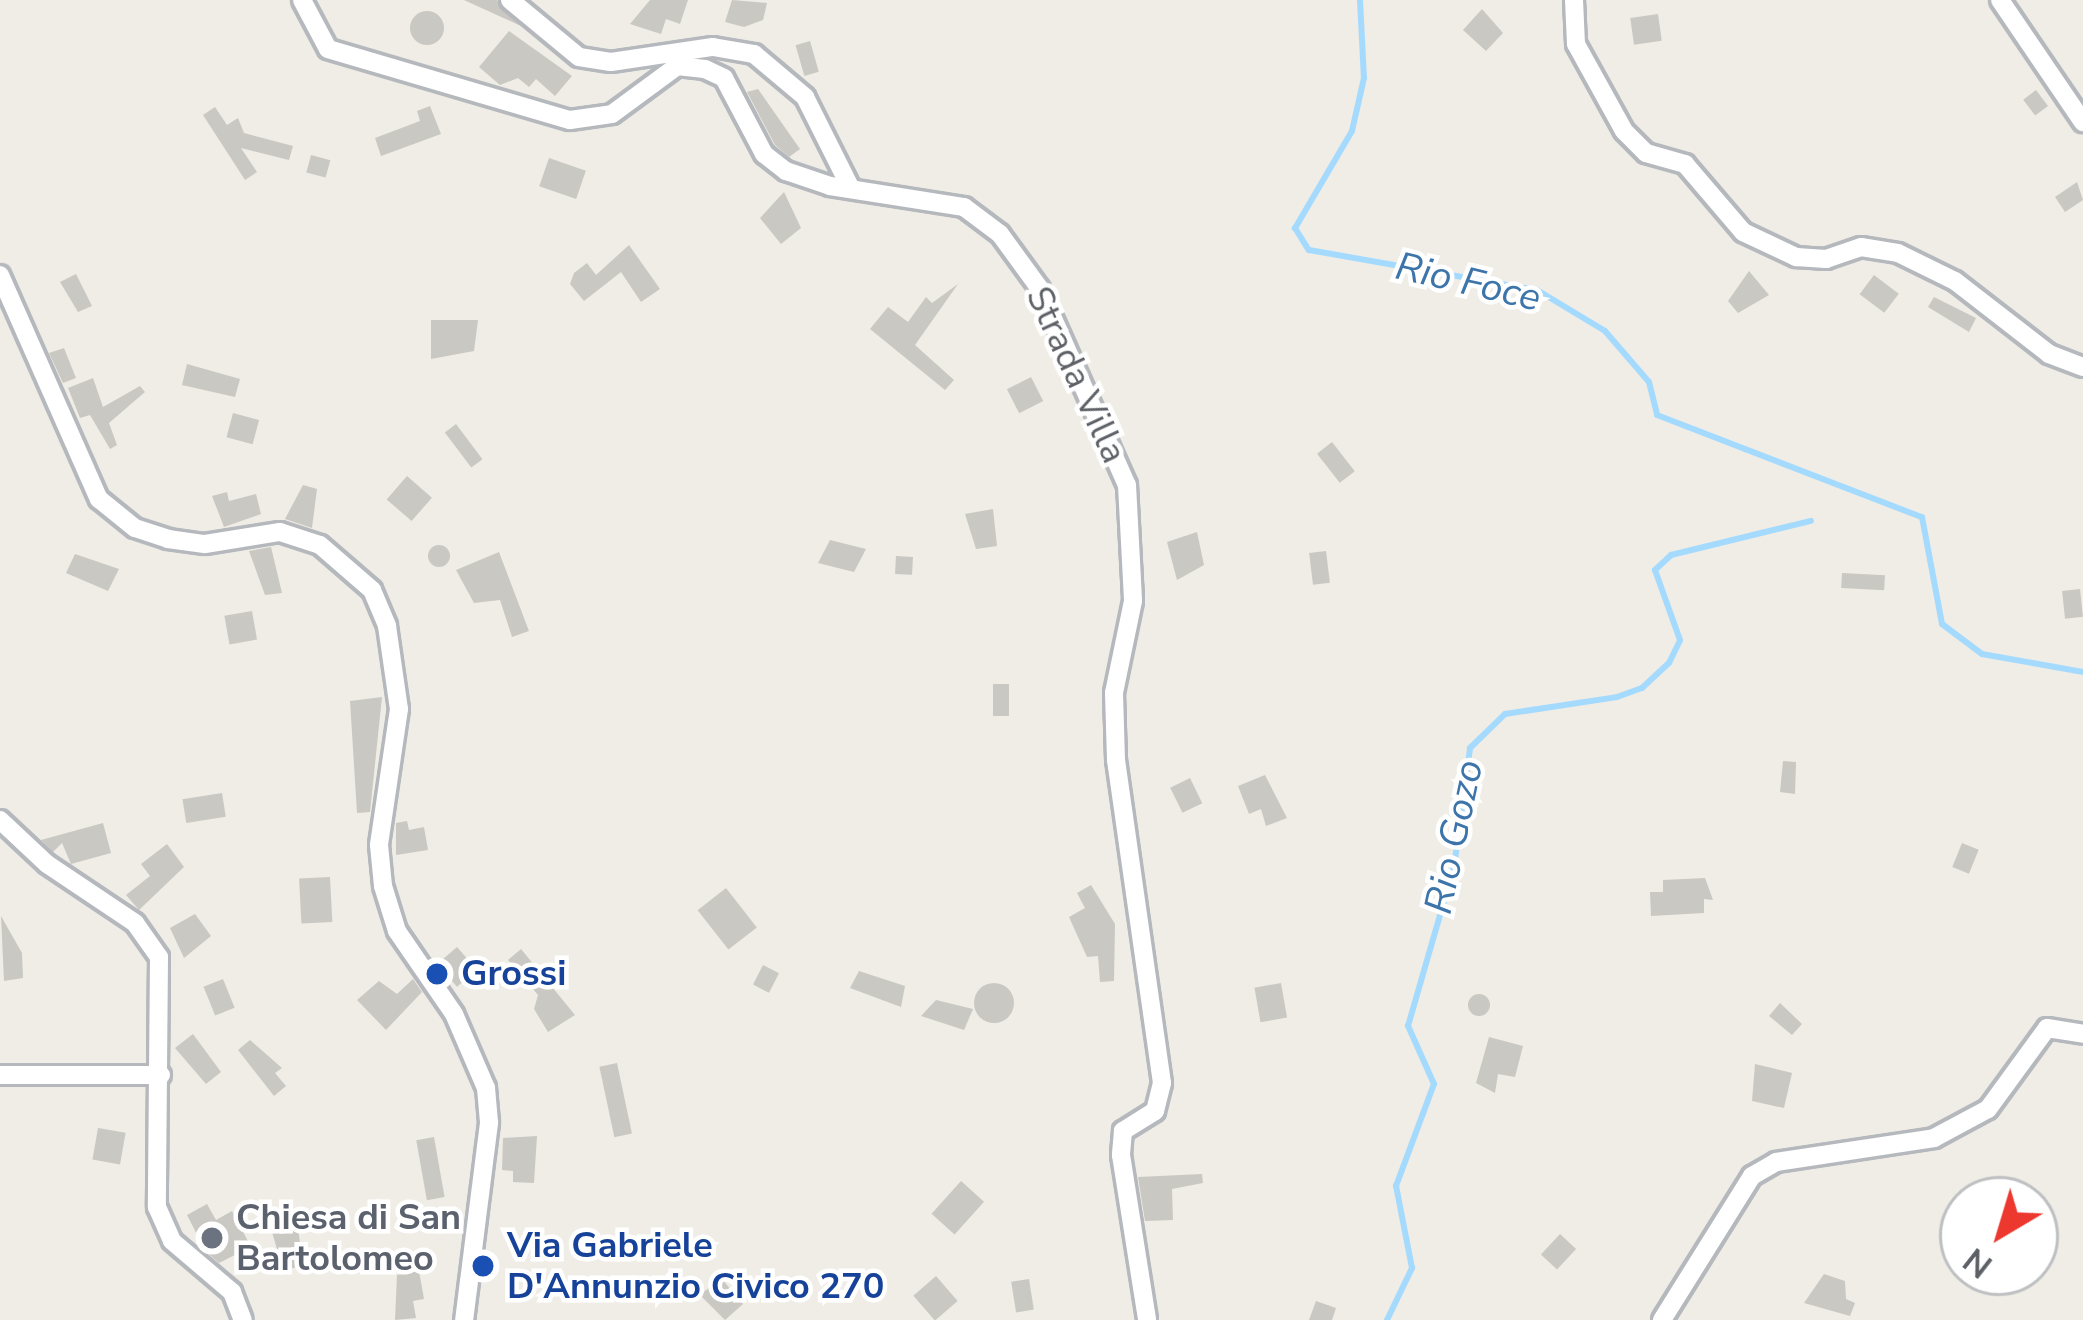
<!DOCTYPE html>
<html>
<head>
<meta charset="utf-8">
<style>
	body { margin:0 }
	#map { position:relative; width:2083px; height:1320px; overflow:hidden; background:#efede5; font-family:"Nunito Sans",sans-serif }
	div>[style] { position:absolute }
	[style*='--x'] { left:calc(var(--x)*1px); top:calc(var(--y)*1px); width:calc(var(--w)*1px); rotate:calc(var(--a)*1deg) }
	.stream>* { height:6px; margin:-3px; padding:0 3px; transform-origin:3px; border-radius:3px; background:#a5daff }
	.building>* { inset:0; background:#cac8c2; transform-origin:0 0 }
	.round { border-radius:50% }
	.roads { filter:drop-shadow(3px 0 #b5b8bc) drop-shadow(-3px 0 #b5b8bc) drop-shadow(0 3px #b5b8bc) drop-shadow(0 -3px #b5b8bc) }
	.street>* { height:18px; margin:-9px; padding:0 9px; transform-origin:9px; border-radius:9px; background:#fff }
	.dots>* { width:33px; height:33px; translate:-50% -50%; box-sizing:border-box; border:6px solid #fff; border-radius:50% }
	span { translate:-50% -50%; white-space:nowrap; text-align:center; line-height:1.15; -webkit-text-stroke:9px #fff; paint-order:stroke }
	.street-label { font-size:36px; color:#5d6166 }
	.transit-label { font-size:36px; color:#164399; font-weight:700 }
	.left { translate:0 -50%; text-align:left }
	.worship-label { font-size:36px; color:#5b616d; font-weight:700 }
	.water-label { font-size:39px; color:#3d75ab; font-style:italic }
	.north { position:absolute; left:1939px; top:1176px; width:120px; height:120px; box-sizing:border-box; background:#fff; border:3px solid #bec0c2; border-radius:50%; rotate:218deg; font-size:33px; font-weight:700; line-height:48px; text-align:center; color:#5d6166 }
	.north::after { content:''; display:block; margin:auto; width:42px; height:54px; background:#ec382e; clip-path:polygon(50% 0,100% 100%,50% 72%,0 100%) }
</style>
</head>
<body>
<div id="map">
	<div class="stream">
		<div style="--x:1360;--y:0;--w:78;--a:87.1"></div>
		<div style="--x:1364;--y:78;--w:54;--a:102.8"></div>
		<div style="--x:1352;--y:131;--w:113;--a:120.4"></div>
		<div style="--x:1295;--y:228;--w:26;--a:58"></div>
		<div style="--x:1309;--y:250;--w:231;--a:10"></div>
		<div style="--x:1537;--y:290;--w:79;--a:31.1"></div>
		<div style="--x:1605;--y:331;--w:67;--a:49.2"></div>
		<div style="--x:1649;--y:382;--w:34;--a:76"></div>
		<div style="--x:1657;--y:415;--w:284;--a:21.1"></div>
		<div style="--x:1922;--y:517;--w:109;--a:79.4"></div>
		<div style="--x:1942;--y:624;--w:50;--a:36.9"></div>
		<div style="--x:1982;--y:654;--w:103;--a:10.1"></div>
		<div style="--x:1387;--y:1320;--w:58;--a:-64.3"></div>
		<div style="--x:1412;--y:1268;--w:84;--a:-101"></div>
		<div style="--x:1396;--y:1186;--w:109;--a:-69.6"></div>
		<div style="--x:1434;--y:1084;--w:64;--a:-114.1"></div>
		<div style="--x:1408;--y:1026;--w:166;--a:-73.9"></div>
		<div style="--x:1454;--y:867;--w:120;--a:-82.3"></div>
		<div style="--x:1470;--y:748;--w:49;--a:-44.2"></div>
		<div style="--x:1505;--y:714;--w:113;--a:-8.6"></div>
		<div style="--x:1617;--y:697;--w:27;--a:-20"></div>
		<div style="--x:1642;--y:688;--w:37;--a:-43"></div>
		<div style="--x:1669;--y:663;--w:25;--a:-64"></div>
		<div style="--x:1680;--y:640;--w:74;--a:-109.7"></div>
		<div style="--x:1655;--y:570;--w:22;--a:-43"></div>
		<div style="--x:1671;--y:555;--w:144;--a:-13.7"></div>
	</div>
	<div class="building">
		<div style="clip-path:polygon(464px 0,497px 0,521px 26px)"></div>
		<div style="clip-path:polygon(650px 0,688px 0,680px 24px,666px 19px,661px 34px,630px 24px)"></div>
		<div style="clip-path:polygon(732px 0,767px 3px,763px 20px,744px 27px,725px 22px)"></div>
		<div style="clip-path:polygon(1482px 9px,1503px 33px,1486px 51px,1463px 30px)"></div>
		<div class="round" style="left:410px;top:11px;width:34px;height:34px"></div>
		<div style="left:1658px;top:14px;width:27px;height:28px;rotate:82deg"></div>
		<div style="clip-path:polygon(509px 31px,572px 76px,555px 96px,536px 79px,529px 87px,518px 78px,500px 85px,479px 67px)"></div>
		<div style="left:810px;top:41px;width:32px;height:15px;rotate:74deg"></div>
		<div style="clip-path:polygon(758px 89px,800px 149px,789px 157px,775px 145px,747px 92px)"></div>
		<div style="left:2036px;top:90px;width:20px;height:16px;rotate:53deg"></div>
		<div style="clip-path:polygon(430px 106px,441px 134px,381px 156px,375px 138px,420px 121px,417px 111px)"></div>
		<div style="clip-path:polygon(215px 107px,227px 125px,238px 118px,244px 133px,293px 146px,289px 160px,241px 148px,257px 172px,245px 180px,203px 115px)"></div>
		<div style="left:311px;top:155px;width:20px;height:18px;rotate:15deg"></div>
		<div style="left:549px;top:158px;width:39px;height:30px;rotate:19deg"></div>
		<div style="clip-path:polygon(2077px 182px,2083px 200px,2065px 212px,2055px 197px)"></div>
		<div style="clip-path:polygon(784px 192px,801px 228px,781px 244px,760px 218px)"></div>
		<div style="clip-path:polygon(629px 245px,660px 289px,641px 302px,621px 272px,584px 301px,570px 284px,574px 273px,587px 263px,596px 275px)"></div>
		<div style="clip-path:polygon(1749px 271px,1769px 295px,1738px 313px,1728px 301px)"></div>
		<div style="clip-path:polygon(76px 274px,92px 306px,78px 312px,60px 282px)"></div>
		<div style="left:1874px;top:275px;width:31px;height:24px;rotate:37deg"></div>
		<div style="clip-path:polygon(958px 284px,915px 345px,954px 380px,945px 390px,870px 329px,888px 307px,908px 322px,926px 297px,932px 303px)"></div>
		<div style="clip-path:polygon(1934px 297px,1976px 318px,1969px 332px,1928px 307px)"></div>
		<div style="clip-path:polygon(431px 320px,478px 320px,474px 351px,431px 359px)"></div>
		<div style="clip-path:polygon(64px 348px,76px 378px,63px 383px,49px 353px)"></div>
		<div style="clip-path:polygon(187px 364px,240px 379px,235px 397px,182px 385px)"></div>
		<div style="left:1031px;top:377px;width:27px;height:27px;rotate:63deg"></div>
		<div style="clip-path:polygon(93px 378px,103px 407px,140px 386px,145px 392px,109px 423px,117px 445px,110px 449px,90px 415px,80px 418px,68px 388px)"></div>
		<div style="left:233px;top:413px;width:27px;height:25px;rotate:15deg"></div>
		<div style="left:456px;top:424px;width:44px;height:14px;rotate:53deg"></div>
		<div style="left:1332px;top:442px;width:37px;height:19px;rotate:52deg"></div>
		<div style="left:407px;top:476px;width:33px;height:31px;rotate:41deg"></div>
		<div style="clip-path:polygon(303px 485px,317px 489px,312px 528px,285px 519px)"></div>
		<div style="clip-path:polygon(227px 492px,229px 501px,256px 494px,261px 514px,224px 527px,212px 496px)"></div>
		<div style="clip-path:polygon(993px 509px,997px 546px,976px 549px,965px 514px)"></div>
		<div style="clip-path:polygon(1197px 532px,1204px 565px,1177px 580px,1167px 542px)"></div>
		<div style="clip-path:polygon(830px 540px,866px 549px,854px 572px,818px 563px)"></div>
		<div class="round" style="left:428px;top:545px;width:22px;height:22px"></div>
		<div style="clip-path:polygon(271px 547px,282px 593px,265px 595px,249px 551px)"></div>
		<div style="left:1326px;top:551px;width:32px;height:17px;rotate:83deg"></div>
		<div style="clip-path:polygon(499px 552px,529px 631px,512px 637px,500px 600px,474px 603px,456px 570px)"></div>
		<div style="clip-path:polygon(75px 554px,119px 569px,108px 591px,66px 573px)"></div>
		<div style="left:896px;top:556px;width:17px;height:18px;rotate:3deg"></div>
		<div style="left:1842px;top:573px;width:43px;height:15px;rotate:3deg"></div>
		<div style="left:2080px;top:589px;width:28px;height:18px;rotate:84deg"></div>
		<div style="left:252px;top:611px;width:29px;height:28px;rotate:80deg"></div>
		<div style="left:1009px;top:684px;width:32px;height:16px;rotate:90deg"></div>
		<div style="clip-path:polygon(382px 697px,370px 812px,357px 813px,350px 701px)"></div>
		<div style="clip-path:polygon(1783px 761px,1796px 762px,1795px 794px,1780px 792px)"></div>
		<div style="clip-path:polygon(1265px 775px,1287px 818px,1266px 826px,1261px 809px,1249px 814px,1238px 786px)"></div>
		<div style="left:1190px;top:778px;width:28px;height:22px;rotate:64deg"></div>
		<div style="left:222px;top:793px;width:24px;height:40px;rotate:81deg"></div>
		<div style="clip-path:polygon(407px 821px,409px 830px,424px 827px,428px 850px,396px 855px,396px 823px)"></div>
		<div style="clip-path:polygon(103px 823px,111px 853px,71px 864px,62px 843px,53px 852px,41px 840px)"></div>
		<div style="left:1962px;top:843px;width:18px;height:26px;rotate:22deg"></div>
		<div style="clip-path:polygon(167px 844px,184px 867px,139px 910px,126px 895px,150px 876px,141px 864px)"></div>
		<div style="left:330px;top:877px;width:45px;height:31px;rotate:87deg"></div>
		<div style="clip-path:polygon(1705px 878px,1713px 900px,1704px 899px,1704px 913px,1651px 916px,1650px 892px,1663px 892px,1663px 880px)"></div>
		<div style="clip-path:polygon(1091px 885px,1115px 924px,1114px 981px,1100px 982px,1098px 956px,1087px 957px,1069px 917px,1085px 908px,1077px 893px)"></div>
		<div style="left:726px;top:888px;width:50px;height:36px;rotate:52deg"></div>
		<div style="clip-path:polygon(195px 914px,211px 936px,184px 958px,170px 928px)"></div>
		<div style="clip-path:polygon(1px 916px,22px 953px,23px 978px,4px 981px)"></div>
		<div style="left:457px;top:947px;width:30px;height:26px;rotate:49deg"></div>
		<div style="clip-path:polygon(521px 949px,575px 1015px,548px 1032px,534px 1009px,538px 995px,508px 960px)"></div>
		<div style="left:763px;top:965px;width:18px;height:22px;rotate:27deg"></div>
		<div style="clip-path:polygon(859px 971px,905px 986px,901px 1007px,850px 988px)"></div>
		<div style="left:223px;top:979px;width:31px;height:21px;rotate:68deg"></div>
		<div style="clip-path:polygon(413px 979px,422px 992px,386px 1030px,357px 1000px,379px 981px,397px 994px)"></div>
		<div style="left:1281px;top:983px;width:35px;height:27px;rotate:80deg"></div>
		<div class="round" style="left:974px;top:983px;width:40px;height:40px"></div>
		<div class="round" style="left:1468px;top:994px;width:22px;height:22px"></div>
		<div style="clip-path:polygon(936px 1000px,973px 1009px,964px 1030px,921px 1016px)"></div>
		<div style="clip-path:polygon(1780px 1003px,1802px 1024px,1792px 1035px,1769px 1016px)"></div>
		<div style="clip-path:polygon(193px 1034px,221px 1072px,206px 1084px,175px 1048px)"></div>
		<div style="clip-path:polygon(1489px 1037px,1523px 1046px,1515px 1077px,1498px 1074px,1495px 1093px,1476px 1083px)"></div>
		<div style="clip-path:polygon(250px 1040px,282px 1068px,275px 1073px,286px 1086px,274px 1096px,238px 1050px)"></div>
		<div style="left:617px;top:1063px;width:72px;height:18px;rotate:78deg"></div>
		<div style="clip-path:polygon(1755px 1064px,1792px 1073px,1784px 1108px,1752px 1101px)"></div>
		<div style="left:98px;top:1128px;width:28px;height:32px;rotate:10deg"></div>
		<div style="clip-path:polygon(537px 1136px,534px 1183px,513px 1182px,513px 1171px,502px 1170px,503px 1138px)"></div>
		<div style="left:434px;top:1137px;width:61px;height:18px;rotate:80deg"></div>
		<div style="clip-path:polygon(1202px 1174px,1203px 1183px,1172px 1189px,1173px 1220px,1145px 1221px,1138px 1177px)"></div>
		<div style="left:961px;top:1181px;width:31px;height:44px;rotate:42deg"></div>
		<div style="clip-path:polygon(207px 1204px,216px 1220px,232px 1211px,251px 1247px,219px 1263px,206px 1252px,187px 1215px)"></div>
		<div style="clip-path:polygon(297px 1220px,303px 1266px,283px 1270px,270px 1225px)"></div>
		<div style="left:1560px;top:1234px;width:22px;height:28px;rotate:43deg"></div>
		<div style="clip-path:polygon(419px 1271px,424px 1299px,413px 1301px,416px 1318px,395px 1320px,397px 1275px)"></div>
		<div style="clip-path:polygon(1824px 1274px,1845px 1281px,1846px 1299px,1855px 1303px,1850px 1316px,1804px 1303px)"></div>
		<div style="left:936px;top:1276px;width:33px;height:30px;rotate:49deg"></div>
		<div style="clip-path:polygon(721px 1278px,743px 1304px,725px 1320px,700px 1295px)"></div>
		<div style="left:1029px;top:1279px;width:31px;height:18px;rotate:81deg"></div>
		<div style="clip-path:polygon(1316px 1301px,1336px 1308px,1332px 1320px,1309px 1320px)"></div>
	</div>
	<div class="roads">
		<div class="street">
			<div style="--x:302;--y:0;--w:55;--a:62"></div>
			<div style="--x:328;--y:49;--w:252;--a:16.4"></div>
			<div style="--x:570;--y:120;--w:42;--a:-8.1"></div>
			<div style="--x:612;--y:114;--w:81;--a:-36.4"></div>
			<div style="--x:677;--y:66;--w:28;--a:6"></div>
			<div style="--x:705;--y:69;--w:21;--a:25"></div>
			<div style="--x:724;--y:78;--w:86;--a:62.2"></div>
			<div style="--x:764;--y:154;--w:28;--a:38"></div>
			<div style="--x:786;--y:171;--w:46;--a:18.8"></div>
			<div style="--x:830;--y:186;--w:136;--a:8.9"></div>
			<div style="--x:964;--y:207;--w:45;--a:36.9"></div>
			<div style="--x:1000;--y:234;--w:68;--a:54"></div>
			<div style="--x:1040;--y:289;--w:214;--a:66.1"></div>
			<div style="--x:1127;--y:485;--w:116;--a:87"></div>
			<div style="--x:1133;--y:601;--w:94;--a:101.7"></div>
			<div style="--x:1114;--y:693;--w:67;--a:88.3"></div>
			<div style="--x:1116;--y:760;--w:326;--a:81.9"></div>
			<div style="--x:1162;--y:1083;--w:29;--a:104"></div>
			<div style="--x:1155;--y:1111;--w:38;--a:148"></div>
			<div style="--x:1123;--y:1131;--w:24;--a:95"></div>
			<div style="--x:1121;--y:1155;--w:167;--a:81"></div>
			<div style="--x:510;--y:0;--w:89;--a:39.6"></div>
			<div style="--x:579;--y:57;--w:32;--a:9"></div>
			<div style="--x:611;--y:62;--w:103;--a:-8.4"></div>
			<div style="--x:713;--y:47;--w:42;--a:9.7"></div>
			<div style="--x:754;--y:54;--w:67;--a:40.1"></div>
			<div style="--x:805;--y:97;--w:101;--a:63.4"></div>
			<div style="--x:1574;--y:0;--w:44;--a:87.4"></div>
			<div style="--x:1576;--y:44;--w:99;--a:61.1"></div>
			<div style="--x:1624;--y:131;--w:31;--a:45"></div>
			<div style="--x:1646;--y:153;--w:41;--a:15.8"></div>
			<div style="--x:1685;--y:164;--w:89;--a:49.5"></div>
			<div style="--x:1743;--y:232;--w:59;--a:25.3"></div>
			<div style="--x:1796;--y:257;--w:30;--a:4"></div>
			<div style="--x:1826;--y:259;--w:37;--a:-19"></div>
			<div style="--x:1861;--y:247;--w:37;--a:9"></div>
			<div style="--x:1898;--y:253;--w:64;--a:26.2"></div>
			<div style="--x:1955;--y:281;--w:119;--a:37.8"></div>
			<div style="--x:2049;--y:354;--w:36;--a:21"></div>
			<div style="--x:2000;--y:0;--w:148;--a:55.8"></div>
			<div style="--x:0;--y:275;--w:245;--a:66.2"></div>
			<div style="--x:99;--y:499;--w:46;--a:38.9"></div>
			<div style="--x:135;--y:528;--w:35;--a:18"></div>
			<div style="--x:168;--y:539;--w:37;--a:8"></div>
			<div style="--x:205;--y:544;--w:76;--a:-9.1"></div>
			<div style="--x:280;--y:532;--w:42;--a:18"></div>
			<div style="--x:320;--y:545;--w:69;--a:40.9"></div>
			<div style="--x:372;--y:590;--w:39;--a:67"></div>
			<div style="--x:387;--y:626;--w:84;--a:81.8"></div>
			<div style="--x:399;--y:709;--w:137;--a:98.4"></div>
			<div style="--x:379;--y:845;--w:41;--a:84.4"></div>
			<div style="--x:383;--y:886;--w:47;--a:72.7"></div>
			<div style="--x:397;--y:931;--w:101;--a:55.5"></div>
			<div style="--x:454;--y:1014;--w:81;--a:66.6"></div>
			<div style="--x:486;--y:1088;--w:35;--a:85"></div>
			<div style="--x:489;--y:1123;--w:199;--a:97.2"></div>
			<div style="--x:0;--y:820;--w:64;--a:43.1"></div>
			<div style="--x:47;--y:864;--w:106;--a:33.8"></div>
			<div style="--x:135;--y:923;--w:42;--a:54.8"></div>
			<div style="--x:159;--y:957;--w:250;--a:90.5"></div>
			<div style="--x:157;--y:1207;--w:37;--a:66"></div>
			<div style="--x:172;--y:1241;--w:79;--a:40.4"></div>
			<div style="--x:232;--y:1292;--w:30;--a:69"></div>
			<div style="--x:0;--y:1075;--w:161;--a:0"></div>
			<div style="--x:1662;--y:1320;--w:170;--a:-58"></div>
			<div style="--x:1752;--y:1176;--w:28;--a:-30"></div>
			<div style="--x:1776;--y:1162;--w:160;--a:-8.6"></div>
			<div style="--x:1934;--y:1138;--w:61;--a:-28.2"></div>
			<div style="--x:1988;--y:1109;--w:100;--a:-53.9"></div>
			<div style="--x:2047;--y:1028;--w:36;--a:9"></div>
		</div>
	</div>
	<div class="dots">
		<div style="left:437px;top:974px;background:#1a4fb4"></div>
		<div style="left:212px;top:1238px;background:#6b7280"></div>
		<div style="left:483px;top:1266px;background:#1a4fb4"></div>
	</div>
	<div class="street-label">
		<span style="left:1076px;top:375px;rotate:65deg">Strada Villa</span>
	</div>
	<div class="transit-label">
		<span class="left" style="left:461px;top:974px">Grossi</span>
		<span class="left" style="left:507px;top:1266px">Via Gabriele<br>D'Annunzio Civico 270</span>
	</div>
	<div class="worship-label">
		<span class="left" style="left:236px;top:1238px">Chiesa di San<br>Bartolomeo</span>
	</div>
	<div class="water-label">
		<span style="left:1468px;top:283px;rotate:13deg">Rio Foce</span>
		<span style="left:1455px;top:837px;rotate:-78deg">Rio Gozo</span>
	</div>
	<div class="north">N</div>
</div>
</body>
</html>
